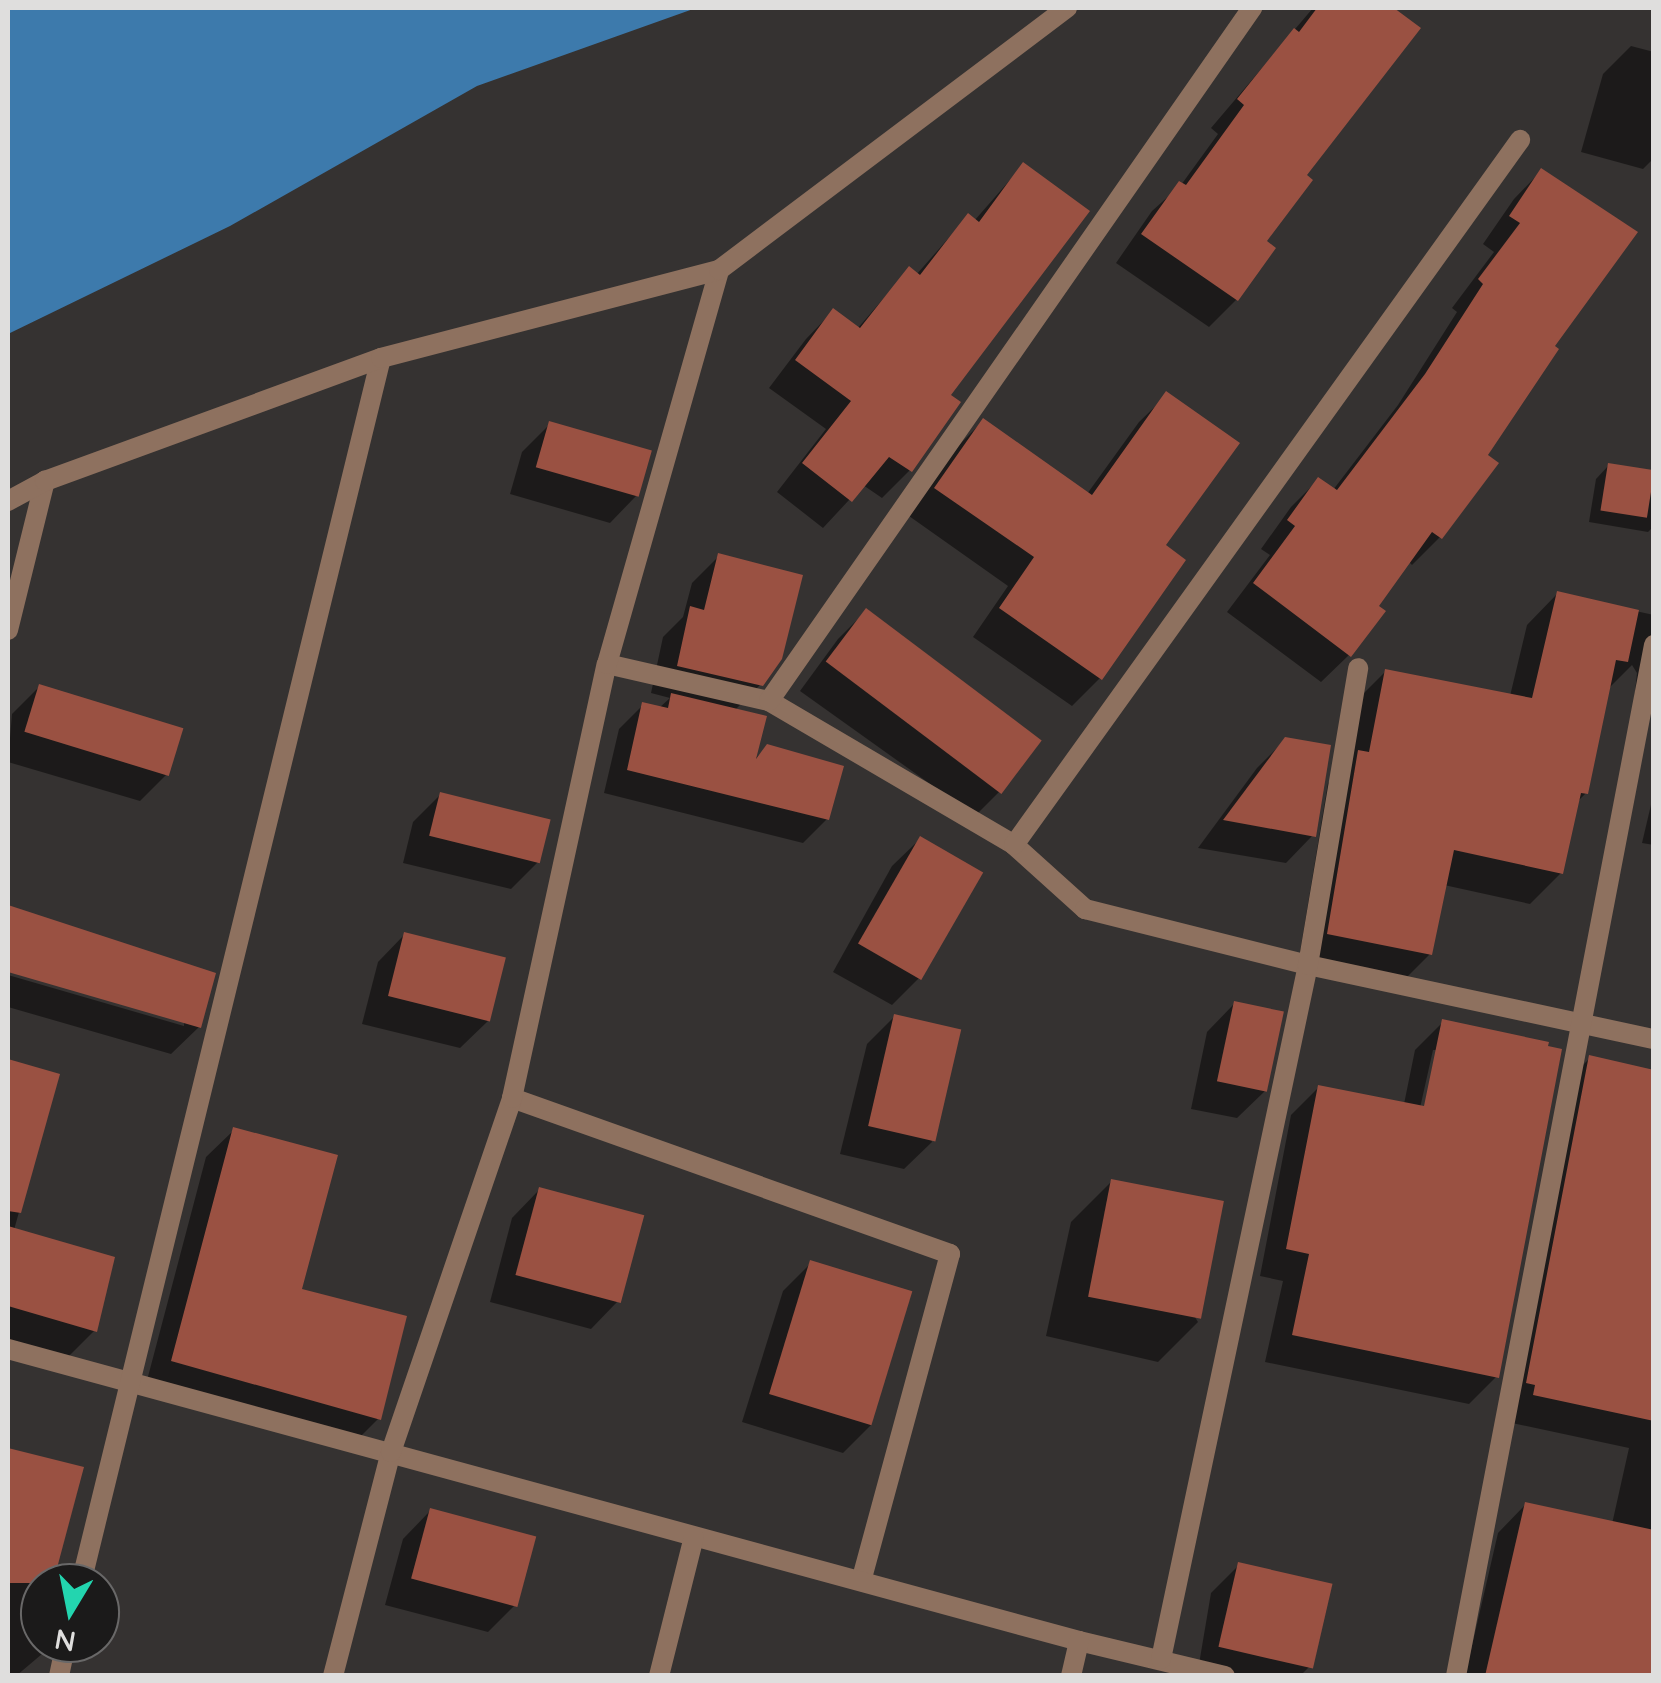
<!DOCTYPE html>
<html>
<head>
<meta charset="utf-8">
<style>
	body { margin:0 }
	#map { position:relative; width:1661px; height:1683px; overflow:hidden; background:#353231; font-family:Quicksand,sans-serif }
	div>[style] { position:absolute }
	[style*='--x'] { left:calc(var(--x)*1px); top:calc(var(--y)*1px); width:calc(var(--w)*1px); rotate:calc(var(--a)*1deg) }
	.water>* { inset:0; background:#3d7aac }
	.shadow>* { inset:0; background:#0007 }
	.building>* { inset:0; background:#9a5142; transform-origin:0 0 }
	.minor>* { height:20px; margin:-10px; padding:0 10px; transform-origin:10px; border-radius:10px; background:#8e715f }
	.tertiary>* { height:20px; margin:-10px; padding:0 10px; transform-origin:10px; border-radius:10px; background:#8e715f }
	span { translate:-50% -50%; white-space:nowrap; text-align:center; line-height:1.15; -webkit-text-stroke:8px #1b1a1a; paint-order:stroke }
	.frame { position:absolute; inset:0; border:10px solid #dfdedd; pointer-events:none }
	.north { position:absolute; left:20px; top:1563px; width:100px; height:100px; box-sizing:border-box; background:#1b1a1a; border:2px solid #696868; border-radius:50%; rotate:190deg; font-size:28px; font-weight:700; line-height:40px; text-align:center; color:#dfdedd }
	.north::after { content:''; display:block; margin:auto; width:35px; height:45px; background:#23d5af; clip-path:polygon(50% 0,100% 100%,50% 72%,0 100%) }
</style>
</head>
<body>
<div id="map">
	<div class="water">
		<div style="clip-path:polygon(8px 8px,696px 8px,477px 86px,230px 226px,8px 334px)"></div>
	</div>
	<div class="shadow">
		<div style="clip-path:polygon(1313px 8px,1390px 8px,1418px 28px,1304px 176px,1263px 242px,1236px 300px,1209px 327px,1116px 263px,1152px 211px,1181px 185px,1218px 134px,1211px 128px)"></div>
		<div style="clip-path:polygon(1631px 46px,1654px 52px,1654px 158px,1643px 169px,1581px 152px,1603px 74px)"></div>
		<div style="clip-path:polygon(1023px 165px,947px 395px,910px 470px,882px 498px,863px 485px,823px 528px,777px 492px,826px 429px,769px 388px,806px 339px,833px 311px,857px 329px,909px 269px,916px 275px,968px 216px,974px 221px)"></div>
		<div style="clip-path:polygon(1541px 171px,1551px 347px,1440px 537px,1412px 565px,1408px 561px,1375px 606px,1349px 655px,1321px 682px,1227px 612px,1270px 555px,1261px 549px,1291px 507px,1318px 480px,1333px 490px,1398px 405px,1457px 312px,1452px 308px,1494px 252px,1483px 244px,1514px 199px)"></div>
		<div style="clip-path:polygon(1167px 395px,1163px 546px,1100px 678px,1072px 706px,973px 637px,1008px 586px,909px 516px,956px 448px,983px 421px,1087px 494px,1139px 422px)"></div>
		<div style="clip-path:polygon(550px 424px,637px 495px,610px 523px,510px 494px,522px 452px)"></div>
		<div style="clip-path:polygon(1609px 465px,1654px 473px,1654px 526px,1648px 532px,1589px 522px,1596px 479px)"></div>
		<div style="clip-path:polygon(719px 556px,761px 684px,735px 710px,752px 762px,767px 747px,827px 819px,803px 843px,604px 793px,619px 729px,643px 705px,659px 708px,670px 698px,651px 693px,663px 637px,683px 617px,692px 583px)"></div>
		<div style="clip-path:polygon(1557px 594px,1654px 615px,1654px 705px,1634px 701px,1637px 673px,1632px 665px,1607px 690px,1586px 793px,1577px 802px,1561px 873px,1530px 904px,1444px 885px,1430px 954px,1399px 985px,1298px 964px,1328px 783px,1342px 769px,1355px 702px,1386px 671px,1510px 696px,1527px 625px)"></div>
		<div style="clip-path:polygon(866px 611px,1002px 789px,975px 816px,800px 691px,838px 639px)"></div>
		<div style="clip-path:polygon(39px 687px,167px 774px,140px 801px,8px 762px,12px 714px)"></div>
		<div style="clip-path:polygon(1286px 739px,1313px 835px,1286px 863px,1198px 848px,1257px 768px)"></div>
		<div style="clip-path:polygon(1654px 792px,1654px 845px,1642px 843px)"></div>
		<div style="clip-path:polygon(441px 794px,538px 862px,511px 889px,403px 863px,413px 822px)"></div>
		<div style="clip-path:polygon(920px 839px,919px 978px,892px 1005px,833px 972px,892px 866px)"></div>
		<div style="clip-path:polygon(8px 908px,213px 974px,199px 1027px,171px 1054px,8px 1007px,8px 975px,184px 1026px,184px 1020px,8px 970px)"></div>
		<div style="clip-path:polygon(405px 934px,488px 1021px,460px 1048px,362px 1024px,378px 962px)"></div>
		<div style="clip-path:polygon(1234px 1004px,1265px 1091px,1237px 1118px,1191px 1109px,1207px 1032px)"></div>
		<div style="clip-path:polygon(894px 1017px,932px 1142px,904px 1169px,840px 1154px,867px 1044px)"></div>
		<div style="clip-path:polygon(evenodd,1443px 1022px,1497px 1376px,1469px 1404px,1265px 1362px,1283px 1281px,1260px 1276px,1291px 1115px,1318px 1088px,1404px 1104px,1415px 1050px,1443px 1022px,1433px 1050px,1438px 1050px,1423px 1118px,1418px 1117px,1433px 1050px)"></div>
		<div style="clip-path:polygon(1590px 1058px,1654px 1072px,1654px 1676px,1465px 1676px,1498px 1533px,1525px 1505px,1612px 1524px,1629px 1448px,1507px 1422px,1562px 1086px)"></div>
		<div style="clip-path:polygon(8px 1062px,57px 1075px,14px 1230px,95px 1330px,54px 1371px,8px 1357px)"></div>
		<div style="clip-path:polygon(234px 1130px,299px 1291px,379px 1418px,351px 1446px,145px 1388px,206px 1157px)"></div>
		<div style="clip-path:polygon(1112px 1181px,1198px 1322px,1158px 1362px,1046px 1336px,1071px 1222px)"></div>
		<div style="clip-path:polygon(539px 1190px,618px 1301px,591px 1329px,490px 1302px,512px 1218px)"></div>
		<div style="clip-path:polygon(811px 1263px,871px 1425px,843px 1453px,742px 1422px,783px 1291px)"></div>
		<div style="clip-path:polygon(8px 1450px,81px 1469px,51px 1583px,40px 1583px,40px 1643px,55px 1643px,16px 1676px,8px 1676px)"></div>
		<div style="clip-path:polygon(430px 1511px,515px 1605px,488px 1632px,385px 1605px,403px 1539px)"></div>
		<div style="clip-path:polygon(1239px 1565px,1312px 1664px,1300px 1676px,1197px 1676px,1211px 1593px)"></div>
	</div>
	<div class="building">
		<div style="clip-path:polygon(1317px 8px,1394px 8px,1421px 28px,1307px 175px,1313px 180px,1267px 241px,1276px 248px,1238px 301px,1141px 234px,1179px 181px,1186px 185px,1244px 105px,1237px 99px,1294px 28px,1299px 32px)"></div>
		<div style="clip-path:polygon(1023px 162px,1090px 211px,951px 395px,961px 402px,912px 472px,889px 457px,852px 502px,802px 463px,851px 401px,795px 360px,833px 308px,860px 328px,909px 266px,920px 275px,968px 213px,979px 222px)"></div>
		<div style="clip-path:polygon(1541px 168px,1638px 232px,1555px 346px,1559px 349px,1488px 455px,1499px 463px,1442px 539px,1432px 532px,1379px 606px,1386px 611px,1351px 657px,1253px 583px,1295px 526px,1287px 520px,1318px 477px,1337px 490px,1425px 374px,1483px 284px,1478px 279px,1520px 223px,1509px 216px)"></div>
		<div style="clip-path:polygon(1166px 391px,1240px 443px,1166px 545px,1186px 560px,1102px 680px,999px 608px,1034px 557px,934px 488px,983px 418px,1092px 495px)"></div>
		<div style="left:549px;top:421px;width:107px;height:48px;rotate:16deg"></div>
		<div style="left:1608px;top:463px;width:47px;height:48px;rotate:9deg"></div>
		<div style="clip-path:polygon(718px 553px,803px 575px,782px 659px,763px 686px,677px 666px,690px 606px,704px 610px)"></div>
		<div style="clip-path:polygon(1557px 591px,1639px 610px,1628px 662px,1616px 660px,1588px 794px,1581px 793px,1563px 874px,1454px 850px,1432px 955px,1327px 934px,1358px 750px,1369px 752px,1385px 669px,1532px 698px)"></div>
		<div style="left:866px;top:608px;width:220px;height:67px;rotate:37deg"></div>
		<div style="left:39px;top:684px;width:151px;height:50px;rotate:17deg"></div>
		<div style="clip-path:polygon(671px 693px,767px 716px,756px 759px,767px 744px,844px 766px,829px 820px,627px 770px,642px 702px,668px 708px)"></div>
		<div style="clip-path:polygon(1285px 737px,1331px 745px,1316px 837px,1223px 820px)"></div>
		<div style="left:440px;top:792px;width:114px;height:45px;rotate:14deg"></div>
		<div style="left:920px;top:836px;width:73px;height:124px;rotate:30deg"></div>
		<div style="clip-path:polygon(8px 905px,216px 973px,201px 1028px,8px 972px)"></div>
		<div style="left:404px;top:932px;width:105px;height:66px;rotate:14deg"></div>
		<div style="left:1234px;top:1001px;width:51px;height:82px;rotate:12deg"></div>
		<div style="left:894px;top:1014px;width:69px;height:115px;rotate:13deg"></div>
		<div style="clip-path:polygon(1442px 1019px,1549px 1042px,1548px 1046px,1562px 1049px,1499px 1378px,1292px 1335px,1309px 1254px,1286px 1249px,1318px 1085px,1424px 1106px)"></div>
		<div style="clip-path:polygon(1589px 1055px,1654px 1070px,1654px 1421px,1533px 1395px,1535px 1385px,1526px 1383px)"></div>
		<div style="clip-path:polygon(8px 1059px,60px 1074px,21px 1213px,8px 1211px)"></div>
		<div style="clip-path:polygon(233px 1127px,338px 1155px,302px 1289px,407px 1316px,381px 1420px,171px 1361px)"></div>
		<div style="left:1111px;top:1179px;width:115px;height:120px;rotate:11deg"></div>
		<div style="left:539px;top:1187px;width:109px;height:91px;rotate:15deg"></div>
		<div style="clip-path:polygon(8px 1226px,115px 1257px,97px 1332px,8px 1306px)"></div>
		<div style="left:810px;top:1260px;width:107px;height:140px;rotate:17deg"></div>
		<div style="clip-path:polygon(8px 1448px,84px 1467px,53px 1583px,8px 1583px)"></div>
		<div style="clip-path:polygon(1525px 1502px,1654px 1530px,1654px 1676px,1485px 1676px)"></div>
		<div style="left:430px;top:1508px;width:110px;height:73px;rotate:15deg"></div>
		<div style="left:1238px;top:1562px;width:97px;height:87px;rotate:13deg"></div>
	</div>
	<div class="minor">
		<div style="--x:8;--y:630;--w:154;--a:-76.1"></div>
		<div style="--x:607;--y:664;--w:166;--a:12.9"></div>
		<div style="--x:769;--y:701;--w:284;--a:30.4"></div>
		<div style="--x:1014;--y:845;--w:96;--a:42"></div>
		<div style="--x:1085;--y:909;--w:230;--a:14.1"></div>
		<div style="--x:1308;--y:965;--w:354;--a:12.1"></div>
		<div style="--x:769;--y:701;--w:845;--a:-55.12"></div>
		<div style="--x:1014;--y:845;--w:868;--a:-54.33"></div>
		<div style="--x:512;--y:1098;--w:465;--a:19.6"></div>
		<div style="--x:950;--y:1254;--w:339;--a:105.2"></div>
		<div style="--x:8;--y:1349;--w:1110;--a:15.25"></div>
		<div style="--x:1079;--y:1641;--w:150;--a:13.5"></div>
		<div style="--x:81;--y:1583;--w:1261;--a:-76.24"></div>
		<div style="--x:1161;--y:1659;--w:709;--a:-78.04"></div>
		<div style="--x:1308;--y:965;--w:301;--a:-80.4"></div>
		<div style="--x:59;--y:1676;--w:34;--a:-78"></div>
		<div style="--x:333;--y:1676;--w:231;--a:-75.5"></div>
		<div style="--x:391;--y:1452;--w:374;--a:-71.1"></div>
		<div style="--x:512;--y:1098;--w:444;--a:-77.7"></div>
		<div style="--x:607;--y:664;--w:410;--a:-74.1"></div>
		<div style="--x:659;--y:1676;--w:143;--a:-75.9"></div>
		<div style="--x:1071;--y:1676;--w:36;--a:-77"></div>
		<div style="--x:1456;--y:1676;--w:1050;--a:-79.13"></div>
	</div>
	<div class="tertiary">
		<div style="--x:8;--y:501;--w:42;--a:-28.4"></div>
		<div style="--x:45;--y:481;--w:358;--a:-20.1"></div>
		<div style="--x:381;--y:358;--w:349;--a:-14.6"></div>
		<div style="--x:719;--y:270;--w:436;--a:-37"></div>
	</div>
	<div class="frame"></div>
	<div class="north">N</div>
</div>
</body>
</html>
